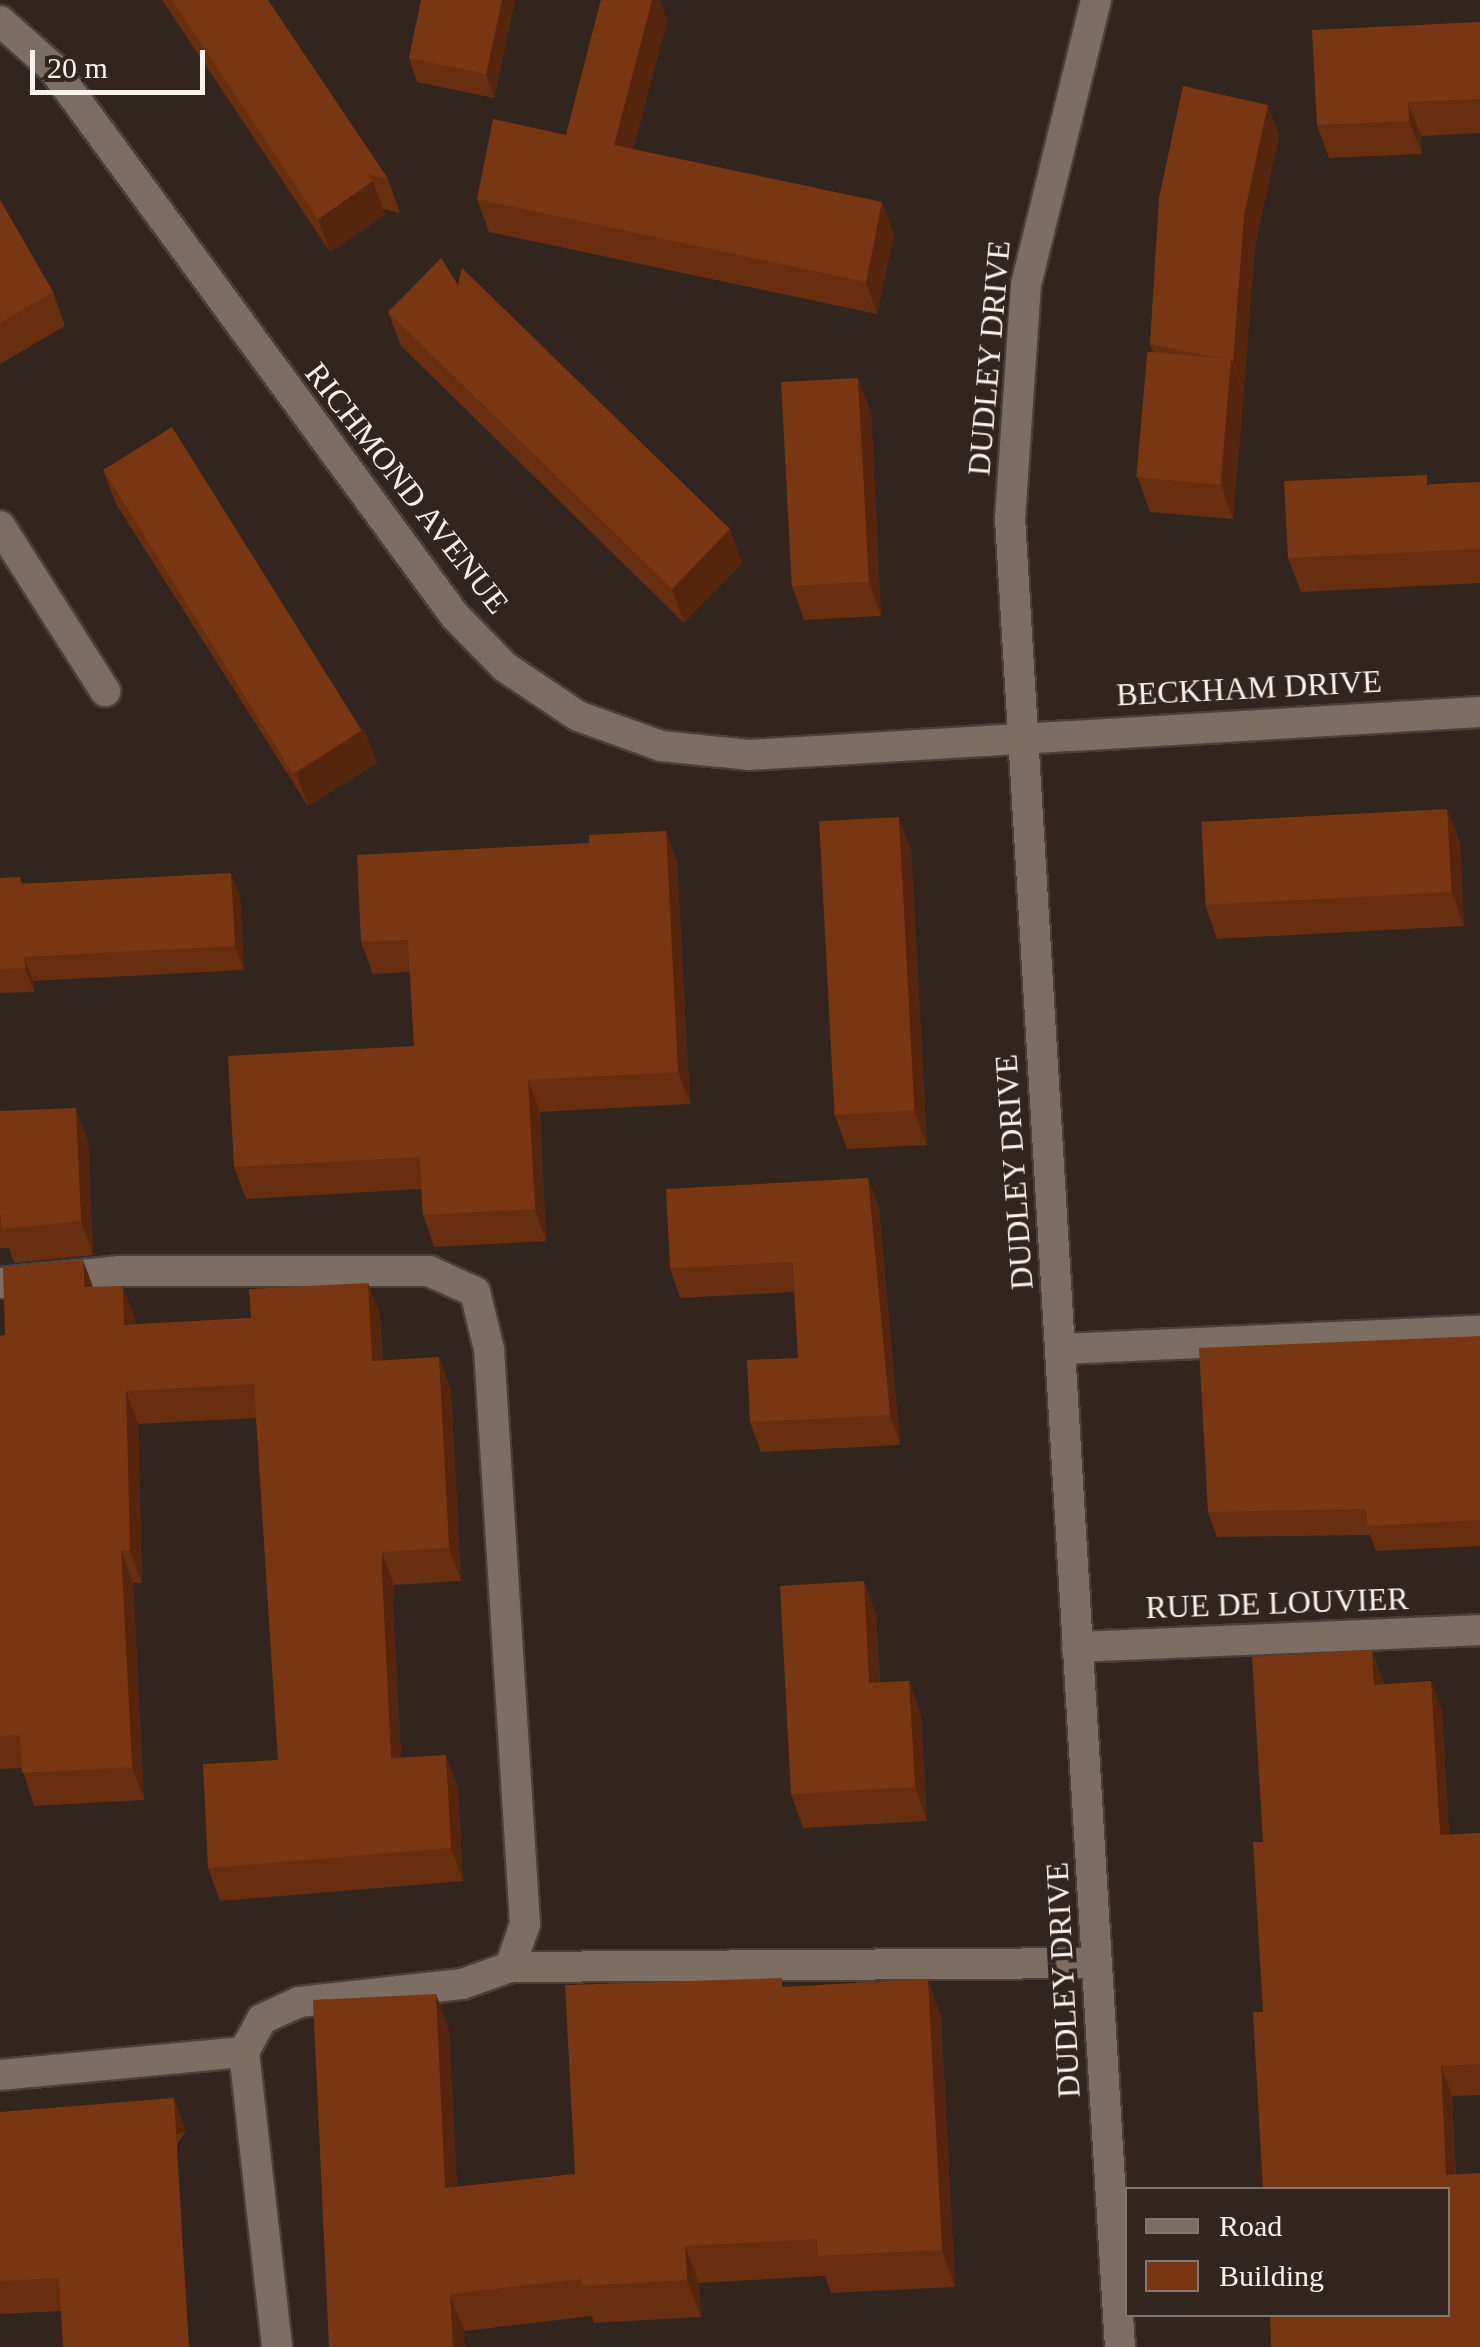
<!DOCTYPE html>
<html>
<head>
<meta charset="utf-8">
<style>
	body { margin:0 }
	#map { position:relative; width:1480px; height:2347px; overflow:hidden; background:#31251d; font-family:Georgia,serif }
	div>[style] { position:absolute }
	[style*='--x'] { left:calc(var(--x)*1px); top:calc(var(--y)*1px); width:calc(var(--w)*1px); rotate:calc(var(--a)*1deg) }
	.roads { filter:drop-shadow(2px 0 #4a4039) drop-shadow(-2px 0 #4a4039) drop-shadow(0 2px #4a4039) drop-shadow(0 -2px #4a4039) }
	.minor>* { height:30px; margin:-15px; padding:0 15px; transform-origin:15px; border-radius:15px; background:#7d6e64 }
	.wall>* { inset:0; background:#682e10 }
	.shaded-wall>* { inset:0; background:#55260d; transform-origin:0 0 }
	.building>* { inset:0; background:#793613; transform-origin:0 0 }
	span { translate:-50% -50%; white-space:nowrap; text-align:center; line-height:1.15; -webkit-text-stroke:8px #31251d; paint-order:stroke }
	.street-label { font-size:32px; color:#faf2ec }
	.legend { position:absolute; left:1125px; top:2187px; width:325px; height:130px; box-sizing:border-box; background:#31251d; border:2px solid #817770; margin:0; padding:12px 18px; list-style:none; font-size:30px; color:#faf2ec }
	.legend li { display:flex; align-items:center; gap:20px; height:50px }
	.legend b { width:50px; border:2px solid #817770 }
	.scale { position:absolute; left:30px; top:50px; width:175px; height:45px; box-sizing:border-box; border:5px solid #faf2ec; border-top:0; padding-left:12px; font-size:30px; line-height:35px; white-space:nowrap; color:#faf2ec; -webkit-text-stroke:8px #31251d; paint-order:stroke }
</style>
</head>
<body>
<div id="map">
	<div class="roads">
		<div class="minor">
			<div style="--x:1096;--y:0;--w:292;--a:103.8"></div>
			<div style="--x:1026;--y:284;--w:235;--a:93.9"></div>
			<div style="--x:1010;--y:518;--w:1832;--a:86.56"></div>
			<div style="--x:0;--y:21;--w:69;--a:41.5"></div>
			<div style="--x:52;--y:67;--w:681;--a:53.72"></div>
			<div style="--x:455;--y:616;--w:71;--a:45.6"></div>
			<div style="--x:505;--y:667;--w:88;--a:33.9"></div>
			<div style="--x:578;--y:716;--w:88;--a:19.9"></div>
			<div style="--x:661;--y:746;--w:88;--a:5.8"></div>
			<div style="--x:749;--y:755;--w:732;--a:-3.37"></div>
			<div style="--x:0;--y:526;--w:196;--a:57.5"></div>
			<div style="--x:0;--y:1283;--w:121;--a:-5.7"></div>
			<div style="--x:120;--y:1271;--w:309;--a:0"></div>
			<div style="--x:429;--y:1271;--w:51;--a:24.5"></div>
			<div style="--x:475;--y:1292;--w:59;--a:76.2"></div>
			<div style="--x:489;--y:1349;--w:576;--a:86.42"></div>
			<div style="--x:525;--y:1924;--w:46;--a:109.2"></div>
			<div style="--x:510;--y:1967;--w:51;--a:160.5"></div>
			<div style="--x:462;--y:1984;--w:164;--a:173.7"></div>
			<div style="--x:299;--y:2002;--w:41;--a:155.3"></div>
			<div style="--x:262;--y:2019;--w:38;--a:119"></div>
			<div style="--x:244;--y:2052;--w:297;--a:83.6"></div>
			<div style="--x:1060;--y:1349;--w:420;--a:-2.5"></div>
			<div style="--x:1077;--y:1647;--w:403;--a:-2.4"></div>
			<div style="--x:510;--y:1967;--w:587;--a:-0.39"></div>
			<div style="--x:0;--y:2075;--w:245;--a:-5.4"></div>
		</div>
	</div>
	<div class="wall">
		<div style="clip-path:polygon(162px 0,268px 0,388px 179px,400px 213px,383px 209px,385px 215px,330px 252px)"></div>
		<div style="clip-path:polygon(515px 0,494px 98px,417px 82px,409px 58px)"></div>
		<div style="clip-path:polygon(601px 0,660px 0,667px 21px,633px 149px,894px 234px,877px 314px,489px 232px,477px 199px,566px 135px)"></div>
		<div style="clip-path:polygon(1480px 22px,1480px 133px,1421px 136px,1422px 154px,1329px 158px,1317px 125px)"></div>
		<div style="clip-path:polygon(1279px 135px,1255px 246px,1233px 519px,1150px 512px,1138px 478px,1157px 363px,1150px 344px)"></div>
		<div style="clip-path:polygon(0 200px,53px 292px,65px 326px,0 364px)"></div>
		<div style="clip-path:polygon(458px 285px,742px 563px,684px 623px,401px 346px,388px 312px)"></div>
		<div style="clip-path:polygon(871px 412px,881px 616px,804px 620px,792px 586px)"></div>
		<div style="clip-path:polygon(103px 470px,377px 763px,308px 806px,116px 504px)"></div>
		<div style="clip-path:polygon(1480px 482px,1480px 583px,1301px 592px,1288px 558px,1430px 484px)"></div>
		<div style="clip-path:polygon(1447px 809px,1460px 843px,1464px 926px,1217px 939px,1205px 905px)"></div>
		<div style="clip-path:polygon(666px 831px,677px 863px,690px 1104px,540px 1112px,546px 1241px,434px 1247px,423px 1215px,421px 1189px,246px 1199px,234px 1167px,414px 1046px,410px 972px,373px 974px,361px 942px,589px 843px)"></div>
		<div style="clip-path:polygon(911px 850px,927px 1145px,847px 1149px,835px 1115px)"></div>
		<div style="clip-path:polygon(0 878px,23px 883px,240px 896px,244px 970px,33px 981px,34px 992px,0 993px)"></div>
		<div style="clip-path:polygon(0 1111px,88px 1141px,93px 1255px,14px 1263px,9px 1248px,0 1248px)"></div>
		<div style="clip-path:polygon(868px 1178px,879px 1208px,900px 1445px,761px 1452px,750px 1422px,798px 1358px,794px 1292px,680px 1298px,670px 1268px)"></div>
		<div style="clip-path:polygon(368px 1283px,380px 1316px,383px 1360px,451px 1390px,461px 1581px,394px 1585px,393px 1606px,401px 1757px,458px 1788px,463px 1881px,220px 1901px,208px 1868px,278px 1760px,256px 1418px,138px 1424px,142px 1583px,133px 1583px,144px 1800px,34px 1806px,22px 1768px,0 1769px,0 1336px,5px 1335px,93px 1287px,135px 1319px,135px 1324px,251px 1318px)"></div>
		<div style="clip-path:polygon(1480px 1336px,1480px 1546px,1376px 1551px,1370px 1535px,1217px 1537px,1208px 1512px)"></div>
		<div style="clip-path:polygon(864px 1581px,876px 1615px,880px 1682px,909px 1681px,921px 1715px,927px 1821px,803px 1828px,791px 1794px)"></div>
		<div style="clip-path:polygon(1383px 1680px,1384px 1685px,1431px 1681px,1442px 1711px,1449px 1835px,1480px 1833px,1480px 2095px,1452px 2096px,1456px 2174px,1480px 2347px,1263px 2012px)"></div>
		<div style="clip-path:polygon(785px 1987px,941px 2016px,955px 2287px,831px 2293px,825px 2276px,699px 2283px,701px 2317px,594px 2323px,592px 2316px,329px 2347px,436px 1994px,449px 2031px,457px 2187px,575px 2174px)"></div>
		<div style="clip-path:polygon(0 2112px,186px 2131px,61px 2311px,1px 2314px,0 2311px)"></div>
	</div>
	<div class="shaded-wall">
		<div style="clip-path:polygon(502px 0,515px 0,494px 98px,486px 74px)"></div>
		<div style="clip-path:polygon(652px 0,660px 0,667px 21px,626px 177px,614px 145px)"></div>
		<div style="clip-path:polygon(1408px 102px,1421px 136px,1422px 154px,1409px 121px)"></div>
		<div style="clip-path:polygon(1268px 105px,1279px 135px,1255px 246px,1244px 392px,1233px 361px,1244px 215px)"></div>
		<div style="clip-path:polygon(373px 181px,385px 215px,330px 252px,318px 219px)"></div>
		<div style="clip-path:polygon(882px 202px,894px 234px,877px 314px,866px 282px)"></div>
		<div style="clip-path:polygon(1231px 359px,1244px 393px,1233px 519px,1221px 485px)"></div>
		<div style="clip-path:polygon(858px 378px,871px 412px,881px 616px,869px 582px)"></div>
		<div style="clip-path:polygon(730px 529px,742px 563px,684px 623px,672px 589px)"></div>
		<div style="clip-path:polygon(364px 729px,377px 763px,308px 806px,296px 773px)"></div>
		<div style="clip-path:polygon(1447px 809px,1460px 843px,1464px 926px,1452px 892px)"></div>
		<div style="clip-path:polygon(899px 817px,911px 850px,927px 1145px,914px 1111px)"></div>
		<div style="clip-path:polygon(666px 831px,677px 863px,690px 1104px,678px 1072px)"></div>
		<div style="clip-path:polygon(231px 873px,240px 896px,244px 970px,235px 946px)"></div>
		<div style="clip-path:polygon(24px 957px,33px 981px,34px 992px,25px 968px)"></div>
		<div style="clip-path:polygon(528px 1080px,540px 1112px,546px 1241px,535px 1209px)"></div>
		<div style="clip-path:polygon(76px 1108px,88px 1141px,93px 1255px,81px 1221px)"></div>
		<div style="clip-path:polygon(868px 1178px,879px 1208px,900px 1445px,890px 1415px)"></div>
		<div style="clip-path:polygon(83px 1260px,95px 1292px,84px 1287px)"></div>
		<div style="clip-path:polygon(368px 1283px,380px 1316px,384px 1394px,372px 1361px)"></div>
		<div style="clip-path:polygon(123px 1286px,135px 1319px,136px 1358px,124px 1325px)"></div>
		<div style="clip-path:polygon(439px 1357px,451px 1390px,461px 1581px,449px 1548px)"></div>
		<div style="clip-path:polygon(126px 1391px,138px 1424px,142px 1583px,130px 1550px)"></div>
		<div style="clip-path:polygon(121px 1550px,133px 1583px,144px 1800px,132px 1767px)"></div>
		<div style="clip-path:polygon(382px 1552px,394px 1585px,393px 1606px,403px 1791px,391px 1758px,382px 1573px)"></div>
		<div style="clip-path:polygon(864px 1581px,876px 1615px,881px 1717px,869px 1683px)"></div>
		<div style="clip-path:polygon(1372px 1650px,1383px 1680px,1385px 1715px,1374px 1685px)"></div>
		<div style="clip-path:polygon(909px 1681px,921px 1715px,927px 1821px,915px 1787px)"></div>
		<div style="clip-path:polygon(1431px 1681px,1442px 1711px,1451px 1865px,1440px 1835px)"></div>
		<div style="clip-path:polygon(446px 1755px,458px 1788px,463px 1881px,451px 1848px)"></div>
		<div style="clip-path:polygon(928px 1979px,941px 2016px,955px 2287px,942px 2250px)"></div>
		<div style="clip-path:polygon(436px 1994px,449px 2031px,459px 2225px,445px 2188px)"></div>
		<div style="clip-path:polygon(1441px 2066px,1452px 2096px,1457px 2205px,1446px 2175px)"></div>
		<div style="left:174px;top:2098px;width:35px;height:249px;rotate:70deg"></div>
		<div style="clip-path:polygon(685px 2246px,699px 2283px,701px 2317px,687px 2280px)"></div>
		<div style="clip-path:polygon(450px 2294px,464px 2330px,465px 2347px,453px 2347px)"></div>
	</div>
	<div class="building">
		<div style="clip-path:polygon(172px 0,268px 0,388px 179px,366px 174px,373px 181px,318px 219px)"></div>
		<div style="clip-path:polygon(421px 0,502px 0,486px 74px,409px 58px)"></div>
		<div style="clip-path:polygon(601px 0,652px 0,614px 145px,882px 202px,866px 282px,477px 199px,493px 119px,566px 135px)"></div>
		<div style="clip-path:polygon(1480px 22px,1480px 99px,1408px 102px,1409px 121px,1317px 125px,1312px 30px)"></div>
		<div style="clip-path:polygon(1183px 86px,1268px 105px,1244px 215px,1233px 361px,1231px 359px,1224px 359px,1150px 344px,1159px 198px)"></div>
		<div style="clip-path:polygon(0 200px,53px 292px,0 323px)"></div>
		<div style="clip-path:polygon(441px 258px,458px 285px,462px 268px,730px 529px,672px 589px,388px 312px)"></div>
		<div style="left:1231px;top:359px;width:126px;height:84px;rotate:95deg"></div>
		<div style="left:858px;top:378px;width:204px;height:77px;rotate:87deg"></div>
		<div style="left:172px;top:427px;width:358px;height:81px;rotate:58deg"></div>
		<div style="clip-path:polygon(1427px 475px,1427px 485px,1480px 482px,1480px 549px,1288px 558px,1284px 481px)"></div>
		<div style="left:1447px;top:809px;width:83px;height:246px;rotate:87deg"></div>
		<div style="left:899px;top:817px;width:294px;height:80px;rotate:87deg"></div>
		<div style="clip-path:polygon(666px 831px,678px 1072px,528px 1080px,535px 1209px,423px 1215px,420px 1157px,234px 1167px,228px 1056px,414px 1046px,408px 940px,361px 942px,357px 855px,589px 843px,589px 835px)"></div>
		<div style="clip-path:polygon(231px 873px,235px 946px,24px 957px,25px 968px,0 969px,0 878px,20px 877px,21px 884px)"></div>
		<div style="clip-path:polygon(76px 1108px,81px 1221px,2px 1229px,1px 1214px,0 1214px,0 1111px)"></div>
		<div style="clip-path:polygon(868px 1178px,890px 1415px,750px 1422px,747px 1360px,798px 1358px,793px 1262px,670px 1268px,666px 1189px)"></div>
		<div style="clip-path:polygon(83px 1260px,84px 1287px,123px 1286px,124px 1325px,251px 1318px,249px 1289px,368px 1283px,372px 1361px,439px 1357px,449px 1548px,382px 1552px,382px 1573px,391px 1758px,446px 1755px,451px 1848px,208px 1868px,203px 1764px,278px 1760px,254px 1384px,126px 1391px,130px 1550px,121px 1550px,132px 1767px,22px 1773px,20px 1735px,0 1736px,0 1336px,5px 1335px,3px 1267px)"></div>
		<div style="clip-path:polygon(1480px 1336px,1480px 1520px,1367px 1526px,1366px 1509px,1208px 1512px,1199px 1348px)"></div>
		<div style="clip-path:polygon(864px 1581px,869px 1683px,909px 1681px,915px 1787px,791px 1794px,780px 1586px)"></div>
		<div style="clip-path:polygon(1372px 1650px,1374px 1685px,1431px 1681px,1440px 1835px,1480px 1833px,1480px 2064px,1441px 2066px,1446px 2175px,1480px 2173px,1480px 2347px,1271px 2347px,1270px 2314px,1448px 2314px,1448px 2190px,1263px 2190px,1253px 2012px,1263px 2012px,1253px 1842px,1263px 1842px,1252px 1657px)"></div>
		<div style="clip-path:polygon(782px 1978px,782px 1987px,928px 1979px,942px 2250px,818px 2256px,817px 2239px,685px 2246px,687px 2280px,581px 2286px,581px 2279px,450px 2294px,453px 2347px,329px 2347px,313px 2000px,436px 1994px,445px 2188px,575px 2174px,565px 1985px)"></div>
		<div style="clip-path:polygon(174px 2098px,189px 2347px,63px 2347px,59px 2278px,0 2281px,0 2112px)"></div>
	</div>
	<div class="street-label">
		<span style="left:989px;top:358px;rotate:-85deg">DUDLEY DRIVE</span>
		<span style="left:407px;top:488px;rotate:52deg">RICHMOND AVENUE</span>
		<span style="left:1249px;top:688px;rotate:-3deg">BECKHAM DRIVE</span>
		<span style="left:1014px;top:1172px;rotate:-94deg">DUDLEY DRIVE</span>
		<span style="left:1277px;top:1603px;rotate:-2deg">RUE DE LOUVIER</span>
		<span style="left:1063px;top:1980px;rotate:-93deg">DUDLEY DRIVE</span>
	</div>
	<ul class="legend">
	<li><b style="height:12px;background:#7d6e64"></b>Road</li>
	<li><b style="height:28px;background:#793613"></b>Building</li>
	</ul>
	<div class="scale">20 m</div>
</div>
</body>
</html>
